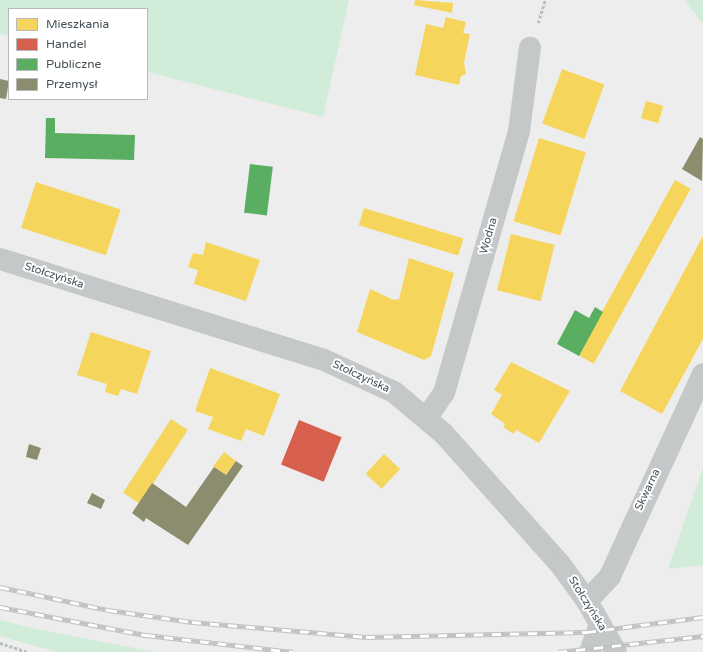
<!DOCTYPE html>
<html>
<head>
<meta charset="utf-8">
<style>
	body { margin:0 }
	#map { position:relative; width:703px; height:652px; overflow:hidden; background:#eeeded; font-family:"Varela Round",sans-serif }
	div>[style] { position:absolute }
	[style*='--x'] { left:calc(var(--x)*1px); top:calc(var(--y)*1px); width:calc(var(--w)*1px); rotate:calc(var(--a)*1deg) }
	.green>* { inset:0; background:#d1edd9 }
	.homes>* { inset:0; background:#f6d55c; transform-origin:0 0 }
	.shops>* { inset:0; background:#d6604d; transform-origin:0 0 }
	.public>* { inset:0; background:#5aae61; transform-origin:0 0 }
	.industry>* { inset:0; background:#8c8c6e }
	.path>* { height:2.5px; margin-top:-1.25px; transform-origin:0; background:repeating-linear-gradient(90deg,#b3c0bb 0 3px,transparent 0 5px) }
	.minor>* { height:22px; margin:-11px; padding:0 11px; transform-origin:11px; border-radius:11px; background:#c5c8c9 }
	.rail>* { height:4.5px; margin-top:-2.25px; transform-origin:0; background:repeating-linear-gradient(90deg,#fff 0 9px,#c1c2c4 0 18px); box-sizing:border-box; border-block:1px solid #c1c2c4 }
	span { translate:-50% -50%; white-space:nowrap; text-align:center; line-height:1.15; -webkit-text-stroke:4px #fff; paint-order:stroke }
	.street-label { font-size:11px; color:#455159 }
	.legend { position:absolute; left:8px; top:8px; width:140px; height:92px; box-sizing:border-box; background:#fff; border:1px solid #b5b9bd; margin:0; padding:5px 7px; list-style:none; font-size:12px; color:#455159 }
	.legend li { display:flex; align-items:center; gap:8px; height:20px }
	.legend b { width:20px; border:1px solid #b5b9bd }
</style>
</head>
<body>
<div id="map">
	<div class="green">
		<div style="clip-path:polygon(0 0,349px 0,323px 117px,147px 72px,147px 9px,9px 9px,9px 36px,0 34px)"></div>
		<div style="clip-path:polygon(684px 0,703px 0,703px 24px)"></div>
		<div style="clip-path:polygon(703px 467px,703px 565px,668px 569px)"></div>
		<div style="clip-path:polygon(0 620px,37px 629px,155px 652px,57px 652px,0 636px)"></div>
	</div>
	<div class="homes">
		<div style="clip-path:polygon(415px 0,453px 3px,452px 13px,414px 5px)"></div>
		<div style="clip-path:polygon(446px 17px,466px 22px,463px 33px,470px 34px,464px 63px,466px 74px,461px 76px,459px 85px,415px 75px,426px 24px,443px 28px)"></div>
		<div style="left:562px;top:69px;width:45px;height:58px;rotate:20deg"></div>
		<div style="left:646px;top:101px;width:18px;height:18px;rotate:16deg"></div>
		<div style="left:539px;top:138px;width:49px;height:87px;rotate:17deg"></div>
		<div style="left:675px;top:180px;width:18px;height:200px;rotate:29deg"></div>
		<div style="left:36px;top:182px;width:89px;height:48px;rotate:18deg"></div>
		<div style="left:364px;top:208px;width:104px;height:18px;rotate:17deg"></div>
		<div style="left:511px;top:234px;width:45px;height:58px;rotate:14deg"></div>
		<div style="clip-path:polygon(703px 236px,703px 339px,662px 414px,620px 391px)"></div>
		<div style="clip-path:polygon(206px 242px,260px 260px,246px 301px,194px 284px,198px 270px,188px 267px,193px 253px,203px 255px)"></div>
		<div style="clip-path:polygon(409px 258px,454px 273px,431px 356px,424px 360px,357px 332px,370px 289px,394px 300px,399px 299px)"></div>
		<div style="clip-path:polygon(91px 332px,151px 351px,137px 394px,121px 389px,118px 396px,105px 392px,107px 384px,77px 375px)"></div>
		<div style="clip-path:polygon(511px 362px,570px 391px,539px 443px,520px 432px,516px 430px,514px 434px,503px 427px,505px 424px,491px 414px,502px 395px,494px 390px)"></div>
		<div style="clip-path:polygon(210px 368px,280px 394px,264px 436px,246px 429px,241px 441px,208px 429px,213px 417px,195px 411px)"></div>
		<div style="left:171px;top:419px;width:20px;height:88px;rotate:33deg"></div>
		<div style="left:224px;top:452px;width:15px;height:18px;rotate:37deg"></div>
		<div style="left:384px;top:454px;width:22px;height:27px;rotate:43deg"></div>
	</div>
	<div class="shops">
		<div style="left:299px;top:420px;width:46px;height:48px;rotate:22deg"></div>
	</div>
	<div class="public">
		<div style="clip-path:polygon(46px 118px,55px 118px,55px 133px,135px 135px,134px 160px,45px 158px)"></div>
		<div style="left:250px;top:164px;width:23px;height:49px;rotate:7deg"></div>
		<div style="clip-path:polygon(595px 307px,603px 312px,579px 356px,557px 344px,575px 310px,589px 318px)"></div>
	</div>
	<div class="industry">
		<div style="clip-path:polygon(0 79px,9px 81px,6px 99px,0 98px)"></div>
		<div style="clip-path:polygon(700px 137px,703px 139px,702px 181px,682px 169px)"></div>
		<div style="clip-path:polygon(29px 444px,41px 448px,37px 460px,26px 457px)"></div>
		<div style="clip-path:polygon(236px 461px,243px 466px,188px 545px,146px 518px,144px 522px,132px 513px,152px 483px,186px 507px,214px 467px,226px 475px)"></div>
		<div style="clip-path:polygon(92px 493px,105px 500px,101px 509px,87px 503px)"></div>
	</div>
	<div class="path">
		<div style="--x:538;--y:23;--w:24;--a:-73"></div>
		<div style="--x:0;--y:643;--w:28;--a:18"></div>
	</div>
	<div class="minor">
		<div style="--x:0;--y:259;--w:337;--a:17.3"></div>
		<div style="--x:322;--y:359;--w:79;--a:24.6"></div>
		<div style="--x:394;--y:392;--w:65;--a:40"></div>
		<div style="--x:444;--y:434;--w:174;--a:48.3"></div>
		<div style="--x:560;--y:564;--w:46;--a:53.9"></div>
		<div style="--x:587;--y:601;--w:59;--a:60.4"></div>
		<div style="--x:427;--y:417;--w:29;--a:-55"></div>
		<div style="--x:444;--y:393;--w:273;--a:-74"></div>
		<div style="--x:519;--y:131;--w:84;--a:-82.5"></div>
		<div style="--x:587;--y:601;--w:34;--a:-47"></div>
		<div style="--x:610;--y:576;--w:222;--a:-65.3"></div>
		<div style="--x:590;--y:652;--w:29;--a:-70"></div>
	</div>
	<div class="rail">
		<div style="--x:0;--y:587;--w:110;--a:12"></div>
		<div style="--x:108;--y:610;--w:85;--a:8.1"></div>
		<div style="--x:192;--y:622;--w:175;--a:4.9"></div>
		<div style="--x:366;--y:637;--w:221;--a:-1.3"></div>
		<div style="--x:587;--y:632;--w:117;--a:-7.4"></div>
		<div style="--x:0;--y:607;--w:149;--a:10.9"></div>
		<div style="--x:146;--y:635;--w:148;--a:6.6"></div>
		<div style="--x:558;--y:652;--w:146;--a:-6.3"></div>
	</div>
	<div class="street-label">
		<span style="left:489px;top:236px;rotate:-74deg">Wodna</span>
		<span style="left:54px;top:276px;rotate:18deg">Stołczyńska</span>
		<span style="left:361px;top:377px;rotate:25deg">Stołczyńska</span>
		<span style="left:648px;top:490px;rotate:-65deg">Skwarna</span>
		<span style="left:587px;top:604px;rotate:58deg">Stołczyńska</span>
	</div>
	<ul class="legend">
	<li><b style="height:11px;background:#f6d55c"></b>Mieszkania</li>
	<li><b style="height:11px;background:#d6604d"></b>Handel</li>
	<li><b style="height:11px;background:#5aae61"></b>Publiczne</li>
	<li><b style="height:11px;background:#8c8c6e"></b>Przemysł</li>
	</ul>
</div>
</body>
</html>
